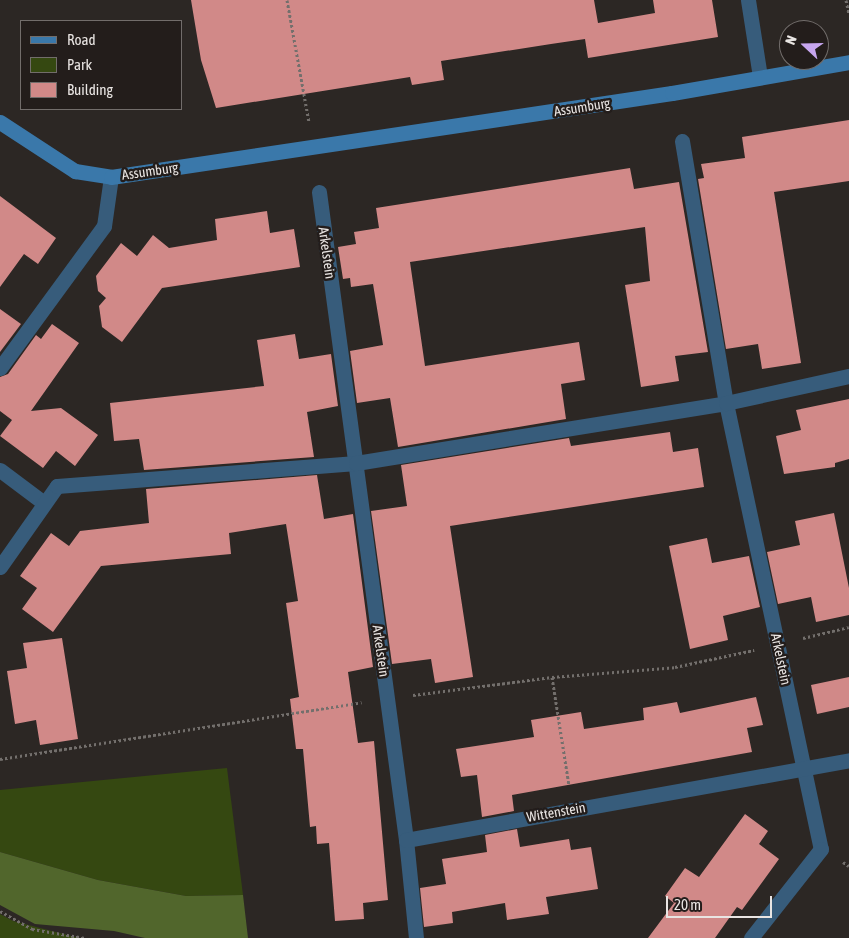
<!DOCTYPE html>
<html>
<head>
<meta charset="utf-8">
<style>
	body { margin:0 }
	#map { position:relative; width:849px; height:938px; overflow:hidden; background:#2c2724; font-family:"Asap Condensed",sans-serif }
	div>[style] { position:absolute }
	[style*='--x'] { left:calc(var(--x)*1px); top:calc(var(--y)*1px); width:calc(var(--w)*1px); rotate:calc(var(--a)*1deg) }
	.green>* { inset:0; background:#354811 }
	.forest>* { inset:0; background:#51662c }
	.building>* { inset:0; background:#d18988 }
	.path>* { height:3px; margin-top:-1.5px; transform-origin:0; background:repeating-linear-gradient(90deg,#736f6c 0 2.5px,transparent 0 5px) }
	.street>* { height:15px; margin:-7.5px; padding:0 7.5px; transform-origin:7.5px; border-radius:7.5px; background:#375c7b }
	.secondary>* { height:15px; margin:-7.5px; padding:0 7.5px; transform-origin:7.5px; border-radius:7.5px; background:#3a78aa }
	span { translate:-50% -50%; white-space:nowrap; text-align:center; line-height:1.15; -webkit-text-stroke:5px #231d1b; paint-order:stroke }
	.street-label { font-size:14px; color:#e9e5e3 }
	.legend { position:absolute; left:20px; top:20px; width:162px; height:90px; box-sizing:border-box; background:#231d1b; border:1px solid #726d6b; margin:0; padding:6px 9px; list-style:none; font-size:15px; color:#e9e5e3 }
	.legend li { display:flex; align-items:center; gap:10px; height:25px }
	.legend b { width:25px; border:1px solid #726d6b }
	.north { position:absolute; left:779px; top:20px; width:50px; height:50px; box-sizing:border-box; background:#231d1b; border:1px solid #726d6b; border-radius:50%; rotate:291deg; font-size:14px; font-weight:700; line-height:20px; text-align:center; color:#e9e5e3 }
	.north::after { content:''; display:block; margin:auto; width:18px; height:22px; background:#c7a6ef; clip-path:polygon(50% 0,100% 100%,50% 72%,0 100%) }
	.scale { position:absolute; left:666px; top:896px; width:106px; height:22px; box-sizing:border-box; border:2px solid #e9e5e3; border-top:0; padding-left:6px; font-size:15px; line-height:18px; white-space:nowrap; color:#e9e5e3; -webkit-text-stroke:4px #231d1b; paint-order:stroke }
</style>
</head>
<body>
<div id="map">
	<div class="green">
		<div style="clip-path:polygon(227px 768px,243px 895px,186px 896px,98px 880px,0 852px,0 790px)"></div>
		<div style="clip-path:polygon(0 914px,13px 921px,79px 938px,0 938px)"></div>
	</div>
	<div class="forest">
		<div style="clip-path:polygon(0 852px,98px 880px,186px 896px,243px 895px,248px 938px,145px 938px,114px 931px,35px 924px,0 905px)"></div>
	</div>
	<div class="building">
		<div style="clip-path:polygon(191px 0,594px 0,598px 23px,655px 13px,653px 0,712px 0,718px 37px,588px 58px,585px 39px,551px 44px,441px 61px,444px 80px,412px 85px,410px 77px,216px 108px,201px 60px)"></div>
		<div style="clip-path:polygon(849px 120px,849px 181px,774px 192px,801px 363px,762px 369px,758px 344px,726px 349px,698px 179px,704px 178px,701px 164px,745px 158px,742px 137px)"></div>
		<div style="clip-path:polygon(630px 168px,634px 189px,679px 182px,708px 352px,675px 356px,679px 381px,641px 387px,625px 285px,650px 281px,645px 227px,410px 262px,425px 366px,579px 342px,585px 380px,561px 384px,566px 419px,398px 447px,390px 398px,357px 403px,350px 351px,383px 345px,373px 284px,351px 287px,350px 278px,343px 279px,338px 247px,356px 244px,354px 232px,379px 228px,376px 208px)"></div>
		<div style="clip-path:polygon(0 196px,56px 238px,38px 264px,24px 254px,0 287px)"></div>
		<div style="clip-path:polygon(267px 211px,270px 233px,294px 229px,300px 267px,162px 288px,122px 342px,102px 327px,99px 306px,106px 298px,98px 291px,96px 276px,121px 243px,137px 256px,153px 235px,169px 248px,217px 240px,215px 219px)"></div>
		<div style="clip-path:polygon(0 309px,21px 324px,0 352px)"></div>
		<div style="clip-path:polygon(52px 324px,79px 343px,31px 411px,61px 408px,98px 435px,75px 466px,56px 451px,43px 468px,0 436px,12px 420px,0 411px,0 377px,8px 374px,36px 335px,41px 339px)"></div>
		<div style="clip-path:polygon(295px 334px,299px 359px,331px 354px,338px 406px,307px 412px,314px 457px,144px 470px,139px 439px,114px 441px,110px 403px,264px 386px,257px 340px)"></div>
		<div style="clip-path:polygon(849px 399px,849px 459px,835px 463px,835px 467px,784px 474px,776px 436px,801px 430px,796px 410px)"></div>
		<div style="clip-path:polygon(670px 432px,673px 452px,698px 448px,704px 487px,450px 526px,473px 677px,435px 683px,431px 659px,392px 664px,371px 511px,407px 506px,401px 465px,569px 438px,571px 446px)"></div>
		<div style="clip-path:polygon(317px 475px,324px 519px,353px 514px,373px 667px,348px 672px,358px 743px,374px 741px,388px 900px,363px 903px,364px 919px,335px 921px,329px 843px,317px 844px,316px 826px,310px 827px,303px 749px,296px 749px,290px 699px,299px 697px,286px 603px,298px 601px,286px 524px,229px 533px,231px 554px,101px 566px,53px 632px,22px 609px,37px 588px,20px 576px,51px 533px,69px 546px,80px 531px,149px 523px,146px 489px)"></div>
		<div style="clip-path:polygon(834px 513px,849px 588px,849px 615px,816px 622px,811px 597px,778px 604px,767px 552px,800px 545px,795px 521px)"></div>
		<div style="clip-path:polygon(707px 538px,712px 563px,749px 556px,760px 607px,723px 616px,728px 640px,690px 649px,669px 546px)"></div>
		<div style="clip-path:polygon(62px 638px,78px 739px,40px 745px,36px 720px,15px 724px,7px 671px,27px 668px,23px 643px)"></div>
		<div style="clip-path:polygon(849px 677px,849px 707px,817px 714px,811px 685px)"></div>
		<div style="clip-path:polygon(756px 697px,763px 725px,747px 728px,752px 752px,512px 795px,514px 811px,482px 817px,477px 775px,461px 777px,456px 749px,534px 737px,531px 720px,581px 712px,584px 729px,644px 720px,643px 708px,677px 702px,680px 713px)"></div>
		<div style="clip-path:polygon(745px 814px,768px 831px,759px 844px,779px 859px,742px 910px,737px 907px,715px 938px,648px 938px,674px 903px,665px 896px,685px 868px,699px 877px)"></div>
		<div style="clip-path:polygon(517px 829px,520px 847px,569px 839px,571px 850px,591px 847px,598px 889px,546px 897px,549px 914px,507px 920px,505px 903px,452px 912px,453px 923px,424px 927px,420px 888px,446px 884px,442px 859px,487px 852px,485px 835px)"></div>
	</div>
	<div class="path">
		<div style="--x:287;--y:0;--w:124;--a:79.8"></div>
		<div style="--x:846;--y:0;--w:14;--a:78"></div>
		<div style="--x:803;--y:638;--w:47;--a:-13.4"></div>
		<div style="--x:552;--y:677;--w:109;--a:81.1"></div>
		<div style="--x:413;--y:695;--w:140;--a:-7.4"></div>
		<div style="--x:552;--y:677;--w:123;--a:-4.6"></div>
		<div style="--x:675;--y:667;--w:81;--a:-12.1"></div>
		<div style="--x:0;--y:759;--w:366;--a:-8.9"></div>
		<div style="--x:843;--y:862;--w:7;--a:34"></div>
		<div style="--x:0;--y:911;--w:37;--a:29"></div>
		<div style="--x:32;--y:929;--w:54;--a:9.6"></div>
	</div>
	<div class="street">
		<div style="--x:748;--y:0;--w:78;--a:81.1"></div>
		<div style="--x:682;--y:141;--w:266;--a:80.5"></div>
		<div style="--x:726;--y:403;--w:456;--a:78"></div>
		<div style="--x:821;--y:849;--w:113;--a:128.2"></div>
		<div style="--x:319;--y:192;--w:654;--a:82.35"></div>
		<div style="--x:0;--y:368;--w:176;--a:-53.8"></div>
		<div style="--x:104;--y:226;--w:49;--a:-81.9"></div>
		<div style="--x:0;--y:470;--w:55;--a:36.9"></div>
		<div style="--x:0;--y:567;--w:99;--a:-54.9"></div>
		<div style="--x:57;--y:486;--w:300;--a:-4.4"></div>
		<div style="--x:356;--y:463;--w:375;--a:-9.2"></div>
		<div style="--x:726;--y:403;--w:126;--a:-12.4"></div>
		<div style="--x:416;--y:938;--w:99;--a:-95.8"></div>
		<div style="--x:406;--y:840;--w:450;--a:-10.2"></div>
	</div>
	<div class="secondary">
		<div style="--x:0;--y:122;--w:90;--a:33.2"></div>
		<div style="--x:75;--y:171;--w:36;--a:9"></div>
		<div style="--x:111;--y:177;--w:567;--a:-8.52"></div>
		<div style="--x:672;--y:93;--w:180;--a:-9.9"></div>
	</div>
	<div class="street-label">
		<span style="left:582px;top:107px;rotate:-9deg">Assumburg</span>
		<span style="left:150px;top:171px;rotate:-8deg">Assumburg</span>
		<span style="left:327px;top:253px;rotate:82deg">Arkelstein</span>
		<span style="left:381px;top:651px;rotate:82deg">Arkelstein</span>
		<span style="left:781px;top:659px;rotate:78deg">Arkelstein</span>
		<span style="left:556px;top:812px;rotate:-10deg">Wittenstein</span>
	</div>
	<ul class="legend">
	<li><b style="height:6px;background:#3a78aa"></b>Road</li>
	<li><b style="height:14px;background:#354811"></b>Park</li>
	<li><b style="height:14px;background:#d18988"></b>Building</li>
	</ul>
	<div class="north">N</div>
	<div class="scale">20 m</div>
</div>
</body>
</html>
